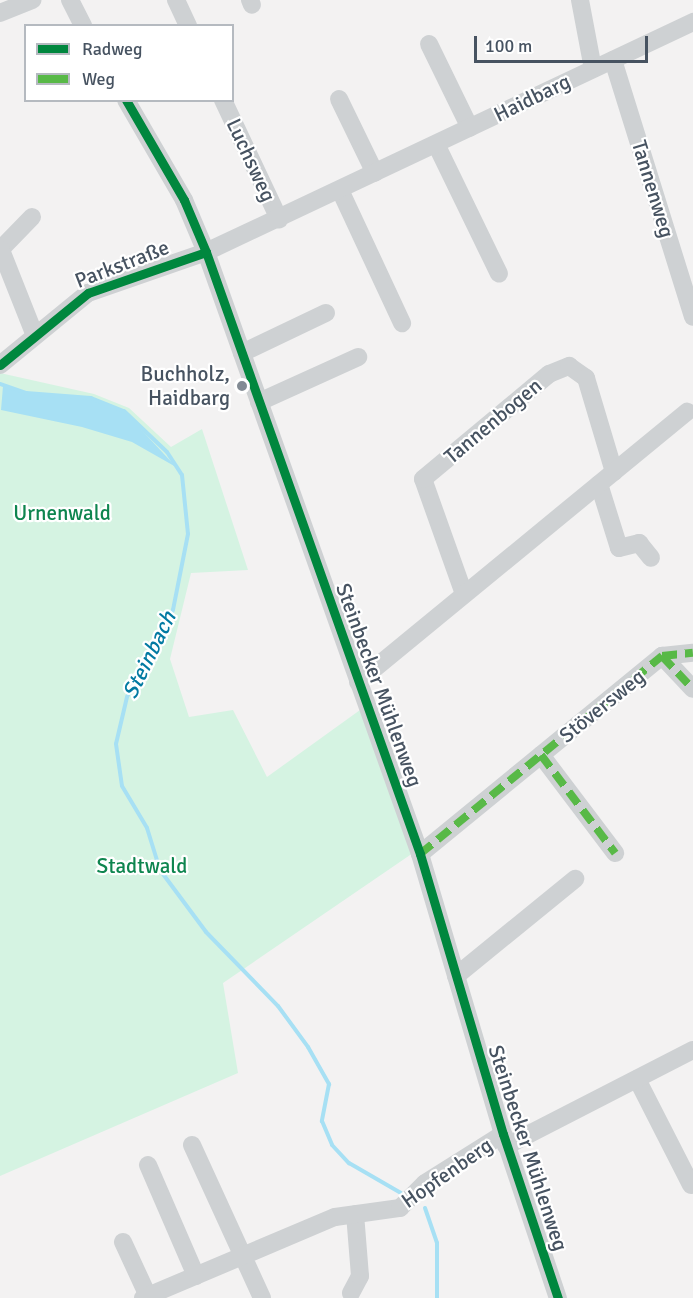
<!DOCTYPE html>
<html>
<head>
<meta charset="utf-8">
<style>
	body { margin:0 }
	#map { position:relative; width:693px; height:1298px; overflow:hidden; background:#f3f2f2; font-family:Signika,sans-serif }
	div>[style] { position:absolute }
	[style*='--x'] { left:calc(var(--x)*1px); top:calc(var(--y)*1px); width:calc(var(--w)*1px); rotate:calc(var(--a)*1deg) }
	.green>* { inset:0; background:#d5f3e2 }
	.water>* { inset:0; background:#a7e0f4 }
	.stream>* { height:4px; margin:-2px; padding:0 2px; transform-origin:2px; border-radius:2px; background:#a7e0f4 }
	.minor>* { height:18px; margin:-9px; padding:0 9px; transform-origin:9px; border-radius:9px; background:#ced1d3 }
	.quiet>* { height:8px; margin-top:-4px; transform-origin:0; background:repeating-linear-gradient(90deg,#58b947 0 15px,transparent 0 23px) }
	.cycleway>* { height:9px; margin:-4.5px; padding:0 4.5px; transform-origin:4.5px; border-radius:4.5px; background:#00873e }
	.dots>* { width:16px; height:16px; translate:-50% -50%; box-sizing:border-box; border:3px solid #fff; border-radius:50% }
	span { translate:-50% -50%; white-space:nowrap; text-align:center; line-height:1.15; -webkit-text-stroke:4.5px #fff; paint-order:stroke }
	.street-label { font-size:21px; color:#475361 }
	.poi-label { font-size:21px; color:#475361 }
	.right { translate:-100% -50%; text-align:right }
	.park-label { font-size:21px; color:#0e854f }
	.water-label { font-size:22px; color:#037aa2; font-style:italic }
	.legend { position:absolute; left:24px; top:24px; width:210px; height:78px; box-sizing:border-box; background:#fff; border:2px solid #b5bac0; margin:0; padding:8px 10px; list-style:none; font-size:18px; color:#475361 }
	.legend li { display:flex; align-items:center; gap:12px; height:30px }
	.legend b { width:30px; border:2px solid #b5bac0 }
	.scale { position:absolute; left:474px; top:36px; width:174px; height:27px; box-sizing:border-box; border:3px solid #475361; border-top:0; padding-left:8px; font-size:18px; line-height:21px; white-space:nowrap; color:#475361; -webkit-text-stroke:4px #fff; paint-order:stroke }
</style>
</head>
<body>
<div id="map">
	<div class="green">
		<div style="clip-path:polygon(0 373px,94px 394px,129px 408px,171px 447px,202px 429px,248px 570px,191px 573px,170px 659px,189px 717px,233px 710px,267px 777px,367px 705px,413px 853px,223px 983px,238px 1073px,0 1176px)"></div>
	</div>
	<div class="water">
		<div style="clip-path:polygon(3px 386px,26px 393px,91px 398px,124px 411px,176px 467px,132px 442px,82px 427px,1px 410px)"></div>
	</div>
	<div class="stream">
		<div style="--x:0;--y:384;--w:28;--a:19"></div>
		<div style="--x:26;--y:393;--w:65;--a:4.4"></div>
		<div style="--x:91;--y:398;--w:35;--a:22"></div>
		<div style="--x:124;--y:411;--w:59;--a:43.6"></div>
		<div style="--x:167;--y:452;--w:27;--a:57"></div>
		<div style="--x:182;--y:475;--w:59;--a:84.2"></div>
		<div style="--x:188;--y:534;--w:77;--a:101.2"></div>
		<div style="--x:173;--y:610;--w:98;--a:117.9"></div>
		<div style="--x:127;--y:697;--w:48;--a:103.2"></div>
		<div style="--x:116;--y:744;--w:42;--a:81.9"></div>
		<div style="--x:122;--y:786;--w:49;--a:59.2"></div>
		<div style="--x:147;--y:828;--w:44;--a:72.8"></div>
		<div style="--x:160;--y:870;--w:77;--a:53.4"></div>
		<div style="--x:206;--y:932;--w:103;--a:45.8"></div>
		<div style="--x:278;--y:1006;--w:51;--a:53.8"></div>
		<div style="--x:308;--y:1047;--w:43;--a:60.4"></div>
		<div style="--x:329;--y:1084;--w:38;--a:101"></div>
		<div style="--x:322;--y:1121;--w:26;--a:67"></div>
		<div style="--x:332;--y:1145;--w:25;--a:47"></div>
		<div style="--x:349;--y:1163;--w:60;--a:30"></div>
		<div style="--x:425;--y:1208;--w:37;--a:71"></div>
		<div style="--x:437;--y:1243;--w:55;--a:90"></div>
	</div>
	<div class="minor">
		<div style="--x:70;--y:0;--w:29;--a:63"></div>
		<div style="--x:176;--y:0;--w:29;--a:65"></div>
		<div style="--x:250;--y:0;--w:5;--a:68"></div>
		<div style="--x:580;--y:0;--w:70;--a:79.3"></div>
		<div style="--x:0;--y:13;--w:35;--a:-22"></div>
		<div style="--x:429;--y:44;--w:93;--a:64"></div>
		<div style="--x:613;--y:60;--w:269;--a:72.7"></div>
		<div style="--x:339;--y:99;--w:82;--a:64.1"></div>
		<div style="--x:126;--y:100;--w:116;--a:59.9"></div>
		<div style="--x:184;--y:200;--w:56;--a:67.1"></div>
		<div style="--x:206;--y:252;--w:639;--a:70.43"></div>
		<div style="--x:420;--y:854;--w:292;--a:73.5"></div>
		<div style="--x:503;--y:1134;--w:173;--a:71.5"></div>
		<div style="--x:223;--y:100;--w:132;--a:64.8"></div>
		<div style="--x:436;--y:144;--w:144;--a:64.1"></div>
		<div style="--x:340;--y:190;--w:147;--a:65"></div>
		<div style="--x:0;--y:250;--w:46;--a:-45.9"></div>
		<div style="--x:1;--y:250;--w:92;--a:68.4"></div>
		<div style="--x:242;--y:353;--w:93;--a:-25.5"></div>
		<div style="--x:0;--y:365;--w:114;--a:-39.3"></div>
		<div style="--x:88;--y:293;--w:125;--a:-19.2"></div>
		<div style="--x:206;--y:252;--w:539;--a:-25.28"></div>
		<div style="--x:259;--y:402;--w:109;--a:-24.4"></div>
		<div style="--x:599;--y:484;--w:67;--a:72.6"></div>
		<div style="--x:619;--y:548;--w:21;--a:-14"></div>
		<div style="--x:639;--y:543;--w:19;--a:51"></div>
		<div style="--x:464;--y:594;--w:122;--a:-109.6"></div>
		<div style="--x:423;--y:479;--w:164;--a:-39.8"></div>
		<div style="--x:549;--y:374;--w:22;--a:-22"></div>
		<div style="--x:569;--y:366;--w:21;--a:35"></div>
		<div style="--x:586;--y:378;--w:98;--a:73.4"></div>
		<div style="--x:662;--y:656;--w:45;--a:46.8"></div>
		<div style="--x:358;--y:682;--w:426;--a:-39.4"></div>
		<div style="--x:541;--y:755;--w:123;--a:52.9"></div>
		<div style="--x:420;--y:854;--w:313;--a:-39.3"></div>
		<div style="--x:662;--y:656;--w:31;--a:-6"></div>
		<div style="--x:456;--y:976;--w:154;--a:-39.2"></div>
		<div style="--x:637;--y:1079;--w:119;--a:63"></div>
		<div style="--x:192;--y:1145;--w:168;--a:65.4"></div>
		<div style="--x:506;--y:1146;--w:210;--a:-27.2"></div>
		<div style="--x:148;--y:1165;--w:121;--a:66.6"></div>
		<div style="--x:123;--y:1242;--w:60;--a:65.2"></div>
		<div style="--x:351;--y:1293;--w:19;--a:-62"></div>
		<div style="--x:360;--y:1276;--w:62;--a:-94.6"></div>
		<div style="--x:143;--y:1298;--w:208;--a:-22.9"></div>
		<div style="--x:335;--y:1217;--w:66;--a:-7.9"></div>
		<div style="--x:400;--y:1208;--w:35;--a:-45"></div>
		<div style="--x:425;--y:1183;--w:92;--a:-32.1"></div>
	</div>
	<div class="quiet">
		<div style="--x:662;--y:656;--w:45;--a:46.8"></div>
		<div style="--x:541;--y:755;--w:123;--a:52.9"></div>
		<div style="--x:420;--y:854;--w:313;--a:-39.3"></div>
		<div style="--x:662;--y:656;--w:31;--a:-6"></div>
	</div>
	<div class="cycleway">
		<div style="--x:126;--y:100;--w:116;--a:59.9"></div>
		<div style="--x:184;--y:200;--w:56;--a:67.1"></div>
		<div style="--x:206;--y:252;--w:639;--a:70.43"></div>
		<div style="--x:420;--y:854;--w:292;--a:73.5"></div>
		<div style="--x:503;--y:1134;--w:173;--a:71.5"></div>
		<div style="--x:0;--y:365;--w:114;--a:-39.3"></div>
		<div style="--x:88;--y:293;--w:125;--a:-19.2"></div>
	</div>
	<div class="dots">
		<div style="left:242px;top:386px;background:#838b94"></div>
	</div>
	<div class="street-label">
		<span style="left:532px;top:98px;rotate:-26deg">Haidbarg</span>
		<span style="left:251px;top:160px;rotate:65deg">Luchsweg</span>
		<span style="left:653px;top:189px;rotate:73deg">Tannenweg</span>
		<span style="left:122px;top:264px;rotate:-21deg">Parkstraße</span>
		<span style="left:493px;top:421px;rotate:-40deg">Tannenbogen</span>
		<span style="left:379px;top:685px;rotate:70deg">Steinbecker Mühlenweg</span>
		<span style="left:602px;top:706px;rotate:-39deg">Stöversweg</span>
		<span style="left:528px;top:1148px;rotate:72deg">Steinbecker Mühlenweg</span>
		<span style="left:447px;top:1173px;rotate:-35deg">Hopfenberg</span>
	</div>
	<div class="poi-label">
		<span class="right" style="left:230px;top:386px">Buchholz,<br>Haidbarg</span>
	</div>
	<div class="park-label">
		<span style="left:62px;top:513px">Urnenwald</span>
		<span style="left:142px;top:866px">Stadtwald</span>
	</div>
	<div class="water-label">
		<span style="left:149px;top:655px;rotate:-64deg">Steinbach</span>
	</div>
	<ul class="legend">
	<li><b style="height:8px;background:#00873e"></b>Radweg</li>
	<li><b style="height:8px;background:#58b947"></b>Weg</li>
	</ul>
	<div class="scale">100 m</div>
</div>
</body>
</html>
